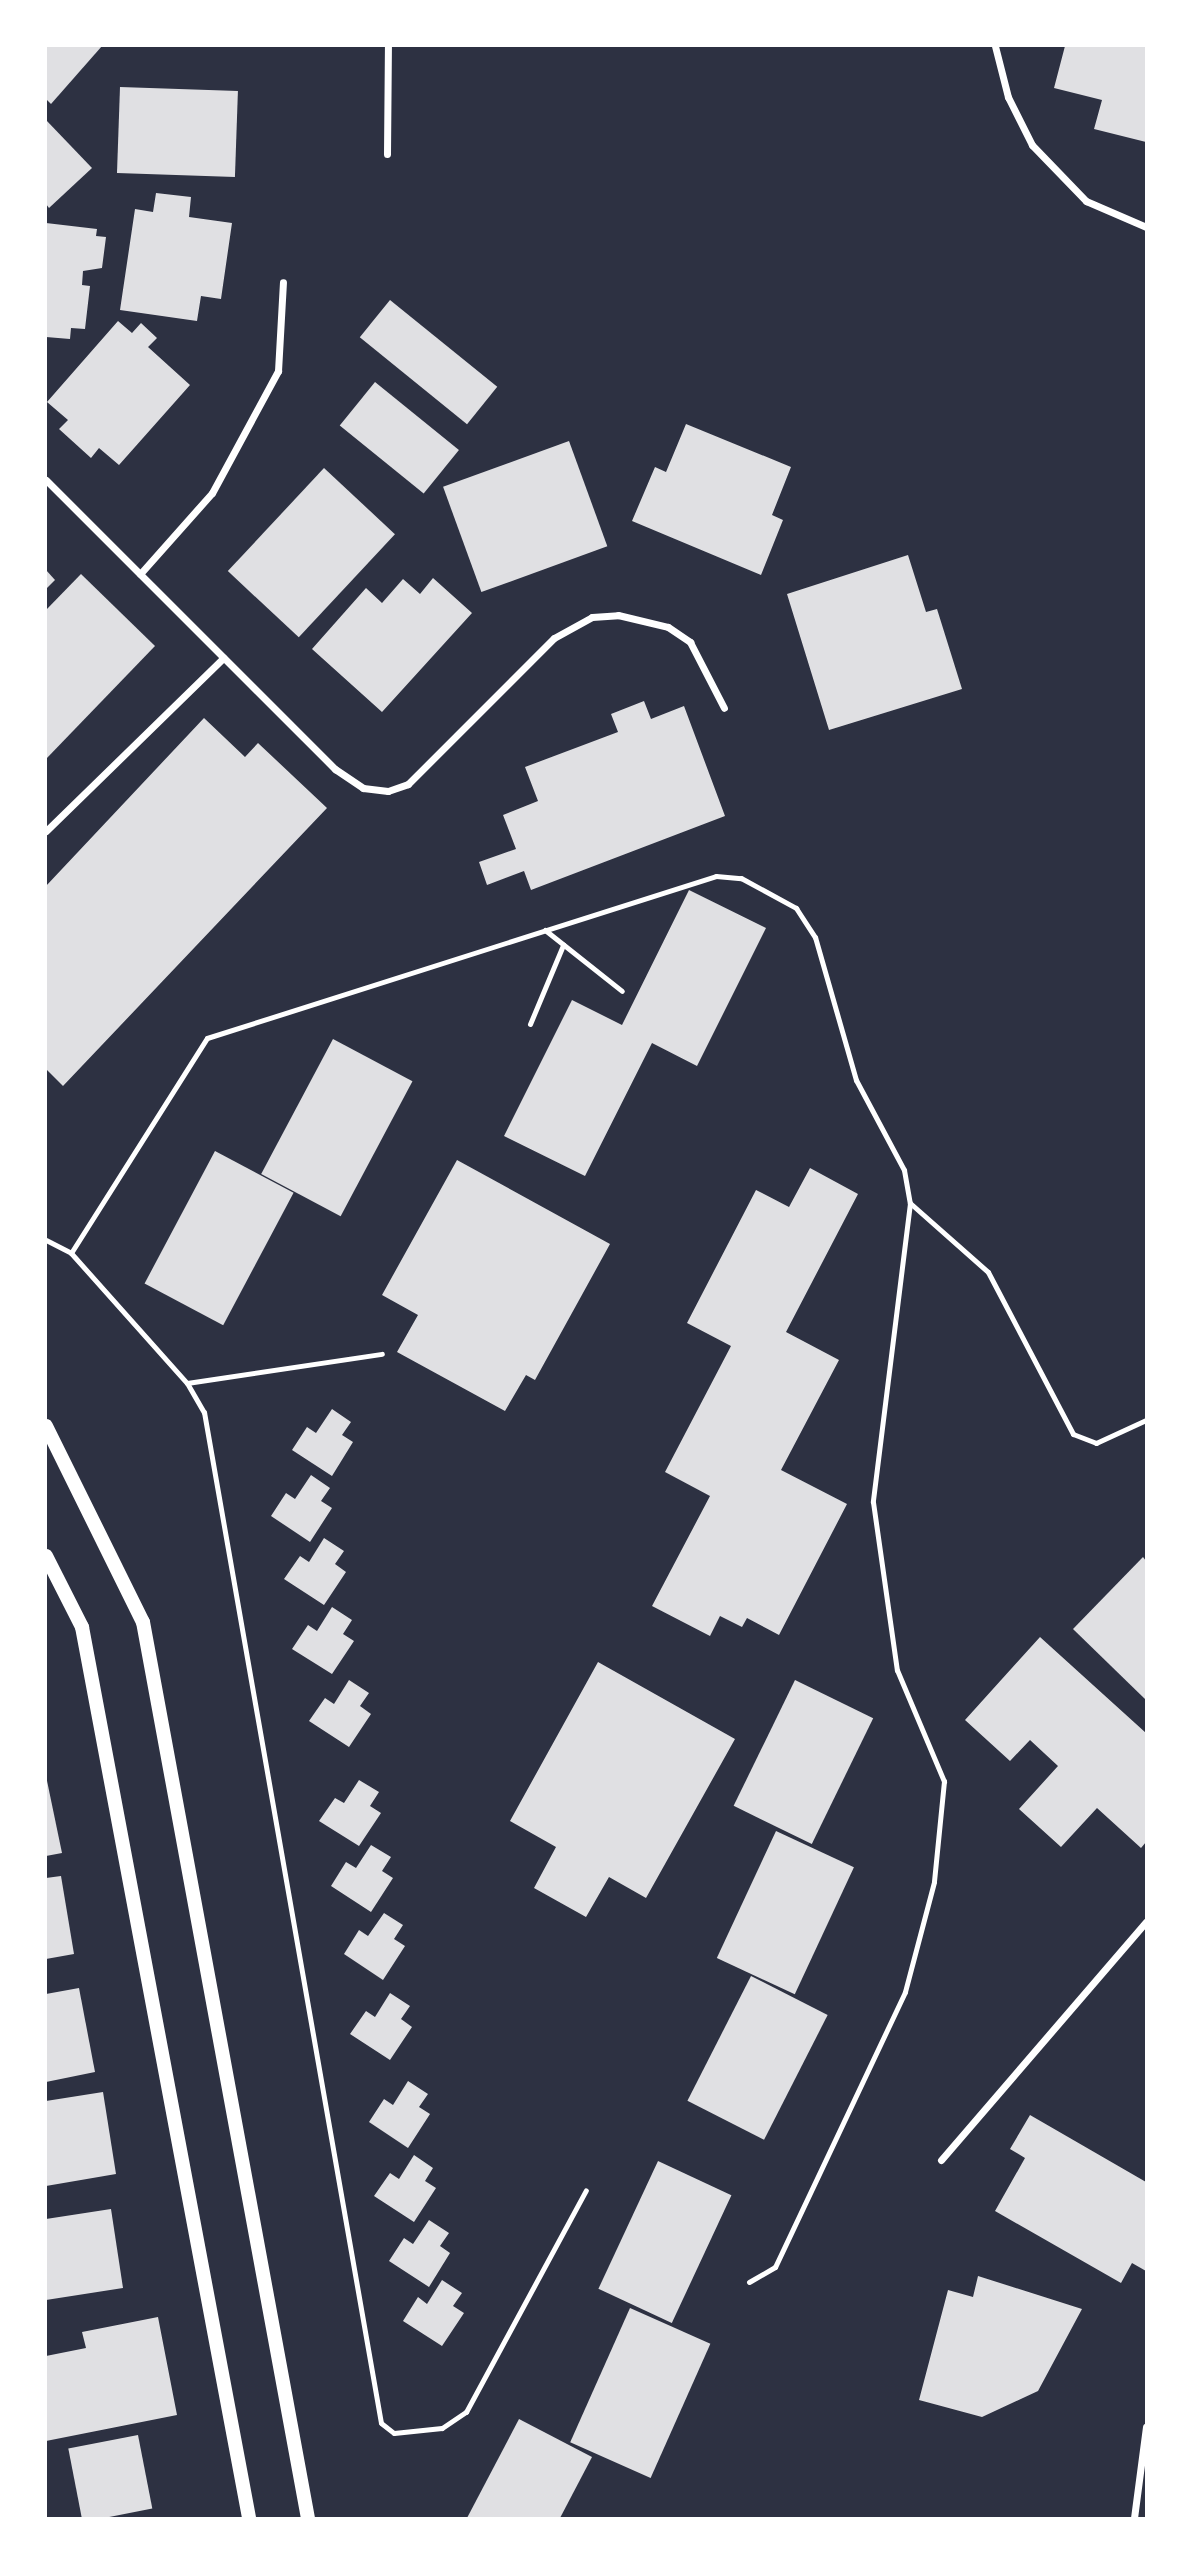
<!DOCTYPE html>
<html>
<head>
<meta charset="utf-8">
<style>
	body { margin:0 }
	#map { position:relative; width:1192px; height:2564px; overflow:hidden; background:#2d3142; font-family:"Sofia Sans Condensed",sans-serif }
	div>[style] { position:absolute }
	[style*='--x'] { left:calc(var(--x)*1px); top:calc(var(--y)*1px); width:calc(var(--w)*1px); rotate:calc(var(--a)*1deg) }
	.building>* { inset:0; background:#e0e0e3; transform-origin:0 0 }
	.service>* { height:5px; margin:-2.5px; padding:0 2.5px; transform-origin:2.5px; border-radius:2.5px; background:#fff }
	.minor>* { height:7px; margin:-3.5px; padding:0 3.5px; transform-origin:3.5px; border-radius:3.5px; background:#fff }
	.secondary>* { height:14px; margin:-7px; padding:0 7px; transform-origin:7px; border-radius:7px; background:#fff }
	span { translate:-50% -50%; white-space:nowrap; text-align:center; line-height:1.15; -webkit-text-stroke:6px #fff; paint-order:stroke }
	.frame { position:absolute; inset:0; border:47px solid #fff; pointer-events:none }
</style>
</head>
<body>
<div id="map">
	<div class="building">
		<div style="clip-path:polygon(46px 46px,102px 46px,51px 104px,46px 99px)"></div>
		<div style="clip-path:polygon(1065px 46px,1146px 46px,1146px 142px,1094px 129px,1102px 100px,1054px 88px)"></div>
		<div style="left:120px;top:87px;width:118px;height:86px;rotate:2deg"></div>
		<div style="clip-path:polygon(46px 120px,92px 168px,49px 208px,46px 204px)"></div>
		<div style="clip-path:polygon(156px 193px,191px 197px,189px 217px,232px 223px,221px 299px,201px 296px,197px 321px,120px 310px,135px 209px,153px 212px)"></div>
		<div style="clip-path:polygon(46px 223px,97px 229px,96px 236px,106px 237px,102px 268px,83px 271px,82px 285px,90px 286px,85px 329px,71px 328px,70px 339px,46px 337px)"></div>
		<div style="left:390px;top:300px;width:138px;height:48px;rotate:39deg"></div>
		<div style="clip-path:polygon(118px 321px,132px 333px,141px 323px,157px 338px,148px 347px,190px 385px,119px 465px,99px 448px,91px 458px,59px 429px,68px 420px,47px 402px)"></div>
		<div style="left:375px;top:382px;width:108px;height:56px;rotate:39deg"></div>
		<div style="clip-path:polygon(686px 424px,791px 467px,772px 515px,783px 520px,761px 575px,632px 521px,655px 467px,666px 472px)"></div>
		<div style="left:569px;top:441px;width:112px;height:134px;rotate:70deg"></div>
		<div style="left:324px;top:468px;width:97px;height:141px;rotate:43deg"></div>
		<div style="clip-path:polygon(908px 555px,926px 612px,937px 609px,962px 689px,829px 730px,787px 594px)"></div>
		<div style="clip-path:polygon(46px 570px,55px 580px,46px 589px)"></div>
		<div style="clip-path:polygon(81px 574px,155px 646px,46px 759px,46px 610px)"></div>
		<div style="clip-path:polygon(433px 578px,472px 613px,382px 712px,312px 649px,366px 588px,382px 603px,403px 579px,420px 594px)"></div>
		<div style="clip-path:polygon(644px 701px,651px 719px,684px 706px,725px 816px,531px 890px,524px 871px,487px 885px,479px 862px,516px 849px,503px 815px,538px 801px,525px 767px,618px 732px,611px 714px)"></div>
		<div style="clip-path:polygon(204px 718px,245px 757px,258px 743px,327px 808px,63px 1086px,46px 1069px,46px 886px)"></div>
		<div style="clip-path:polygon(689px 890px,766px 928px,697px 1066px,652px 1043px,585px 1176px,504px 1136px,572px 1000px,622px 1025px)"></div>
		<div style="left:333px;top:1039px;width:90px;height:153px;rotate:28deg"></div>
		<div style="left:215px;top:1151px;width:89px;height:150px;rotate:28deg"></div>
		<div style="clip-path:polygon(457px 1160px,610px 1244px,535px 1380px,526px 1375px,505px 1411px,397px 1352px,418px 1315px,382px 1295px)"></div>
		<div style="clip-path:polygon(810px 1168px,858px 1194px,786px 1332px,839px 1360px,781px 1470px,847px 1504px,779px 1635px,747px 1618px,742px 1627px,720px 1616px,710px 1636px,652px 1606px,710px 1496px,665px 1472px,731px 1346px,687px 1323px,756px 1190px,789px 1207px)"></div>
		<div style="clip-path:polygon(332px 1409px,351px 1422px,342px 1435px,353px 1442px,332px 1476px,292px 1450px,307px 1427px,316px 1433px)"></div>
		<div style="clip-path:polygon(311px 1475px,330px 1488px,321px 1501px,332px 1508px,310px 1542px,271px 1516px,286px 1493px,295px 1499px)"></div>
		<div style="clip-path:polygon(324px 1538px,344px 1551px,335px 1564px,346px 1572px,324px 1605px,284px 1579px,300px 1556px,309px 1562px)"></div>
		<div style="clip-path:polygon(1143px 1557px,1146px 1561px,1146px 1700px,1073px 1629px)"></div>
		<div style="clip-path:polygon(332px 1607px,352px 1620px,343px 1634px,354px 1641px,332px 1674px,292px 1649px,308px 1625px,317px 1631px)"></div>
		<div style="clip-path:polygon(1040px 1637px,1146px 1733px,1146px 1842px,1141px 1848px,1097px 1808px,1061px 1847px,1019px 1809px,1058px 1766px,1030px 1740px,1010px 1761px,965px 1720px)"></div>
		<div style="clip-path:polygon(598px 1662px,735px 1739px,646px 1898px,609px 1877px,586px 1917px,534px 1888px,556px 1847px,510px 1821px)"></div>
		<div style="clip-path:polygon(349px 1680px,369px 1693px,360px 1706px,371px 1714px,349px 1747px,309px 1721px,325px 1698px,334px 1704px)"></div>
		<div style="left:795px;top:1680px;width:87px;height:140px;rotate:26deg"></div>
		<div style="clip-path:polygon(46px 1776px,62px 1853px,46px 1856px)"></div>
		<div style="clip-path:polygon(359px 1780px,379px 1792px,370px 1806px,381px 1813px,359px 1846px,319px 1821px,335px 1798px,344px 1803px)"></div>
		<div style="left:776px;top:1831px;width:86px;height:140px;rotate:25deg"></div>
		<div style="clip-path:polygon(371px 1845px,391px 1857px,382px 1871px,393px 1878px,371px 1912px,331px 1886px,346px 1862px,356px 1868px)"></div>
		<div style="clip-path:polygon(61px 1876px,74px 1954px,46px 1959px,46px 1878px)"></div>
		<div style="clip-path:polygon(384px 1913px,403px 1925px,394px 1939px,405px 1946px,383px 1980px,344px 1954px,359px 1930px,368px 1936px)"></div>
		<div style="left:751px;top:1976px;width:86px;height:140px;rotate:27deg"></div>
		<div style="clip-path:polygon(79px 1988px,95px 2072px,46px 2082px,46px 1994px)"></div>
		<div style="clip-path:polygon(390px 1993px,410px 2006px,401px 2019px,412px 2027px,390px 2060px,350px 2034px,366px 2011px,375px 2017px)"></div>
		<div style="clip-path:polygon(408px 2081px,428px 2094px,419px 2107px,430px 2114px,408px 2148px,369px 2122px,384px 2099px,393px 2105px)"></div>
		<div style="clip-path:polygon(103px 2092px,116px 2174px,46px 2186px,46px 2101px)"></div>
		<div style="clip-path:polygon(1030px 2115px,1146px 2182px,1146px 2271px,1132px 2263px,1121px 2283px,995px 2211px,1025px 2158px,1010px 2149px)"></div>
		<div style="clip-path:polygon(414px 2155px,433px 2168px,425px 2181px,436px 2188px,414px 2222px,374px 2196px,390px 2173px,399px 2179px)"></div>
		<div style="left:658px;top:2161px;width:81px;height:141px;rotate:25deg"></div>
		<div style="clip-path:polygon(111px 2209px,123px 2288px,46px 2300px,46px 2219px)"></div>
		<div style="clip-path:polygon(429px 2220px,449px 2233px,440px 2246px,450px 2253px,429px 2287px,389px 2261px,404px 2238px,413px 2244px)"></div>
		<div style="clip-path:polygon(978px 2276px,1082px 2309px,1038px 2391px,982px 2417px,919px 2400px,948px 2290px,973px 2297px)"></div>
		<div style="clip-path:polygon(442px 2280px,462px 2293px,453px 2306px,464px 2313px,442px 2346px,403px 2321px,418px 2297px,427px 2304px)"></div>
		<div style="left:630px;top:2308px;width:88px;height:147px;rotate:24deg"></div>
		<div style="clip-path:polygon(158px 2317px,177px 2415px,46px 2441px,46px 2356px,86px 2348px,82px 2332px)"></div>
		<div style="clip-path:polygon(519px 2419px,592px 2457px,560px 2518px,467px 2518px)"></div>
		<div style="left:138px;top:2435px;width:75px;height:71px;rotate:79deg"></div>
	</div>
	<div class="service">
		<div style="--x:545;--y:930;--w:98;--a:38.4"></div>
		<div style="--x:530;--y:1024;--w:86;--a:-67.3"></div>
		<div style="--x:910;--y:1203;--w:104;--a:41.5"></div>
		<div style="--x:988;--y:1272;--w:183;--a:62.3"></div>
		<div style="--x:1073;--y:1434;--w:25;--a:21"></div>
		<div style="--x:1096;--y:1443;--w:55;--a:-24.7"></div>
		<div style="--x:46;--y:1240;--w:28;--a:27"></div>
		<div style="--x:71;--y:1253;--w:254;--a:-57.7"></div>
		<div style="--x:207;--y:1038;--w:534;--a:-17.65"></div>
		<div style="--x:716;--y:876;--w:25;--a:5"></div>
		<div style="--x:741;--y:878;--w:63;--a:28.6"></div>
		<div style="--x:796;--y:908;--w:35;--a:57"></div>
		<div style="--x:815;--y:937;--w:149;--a:74"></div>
		<div style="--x:856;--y:1080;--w:102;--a:61.9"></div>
		<div style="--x:904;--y:1170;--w:34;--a:80"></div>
		<div style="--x:910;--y:1203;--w:301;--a:97.1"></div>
		<div style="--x:873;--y:1502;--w:170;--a:81.9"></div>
		<div style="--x:897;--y:1670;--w:121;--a:67.1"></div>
		<div style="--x:944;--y:1781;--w:101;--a:95.7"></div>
		<div style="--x:934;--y:1882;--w:114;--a:104.8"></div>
		<div style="--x:905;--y:1992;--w:304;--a:115.3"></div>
		<div style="--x:775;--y:2267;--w:30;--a:150"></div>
		<div style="--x:71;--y:1253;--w:174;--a:48.3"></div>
		<div style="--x:187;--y:1383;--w:34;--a:60"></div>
		<div style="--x:204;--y:1412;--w:1026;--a:80.07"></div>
		<div style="--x:381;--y:2423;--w:16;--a:38"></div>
		<div style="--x:394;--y:2433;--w:48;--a:-5.9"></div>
		<div style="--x:442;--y:2428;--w:29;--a:-34"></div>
		<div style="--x:466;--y:2412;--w:252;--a:-61.6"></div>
		<div style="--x:187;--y:1383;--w:197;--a:-8.5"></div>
	</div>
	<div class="minor">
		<div style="--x:995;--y:46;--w:53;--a:75.7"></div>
		<div style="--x:1008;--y:97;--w:54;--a:63.4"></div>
		<div style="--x:1032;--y:145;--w:78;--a:46"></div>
		<div style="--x:1086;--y:201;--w:65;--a:23.4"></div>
		<div style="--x:387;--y:154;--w:108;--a:-89.5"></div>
		<div style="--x:46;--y:480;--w:409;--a:45"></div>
		<div style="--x:335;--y:769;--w:34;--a:34"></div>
		<div style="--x:363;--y:788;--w:25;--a:7"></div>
		<div style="--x:388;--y:791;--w:21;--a:-19"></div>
		<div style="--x:408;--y:784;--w:206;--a:-45"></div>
		<div style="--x:554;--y:638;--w:43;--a:-28.9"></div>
		<div style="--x:592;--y:617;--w:26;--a:-4"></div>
		<div style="--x:618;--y:615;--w:51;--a:13.5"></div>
		<div style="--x:668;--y:627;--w:27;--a:34"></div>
		<div style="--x:690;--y:642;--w:74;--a:62.7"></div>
		<div style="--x:140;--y:574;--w:108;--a:-48.4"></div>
		<div style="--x:212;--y:493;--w:139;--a:-61.6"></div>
		<div style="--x:278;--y:371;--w:89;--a:-86.8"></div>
		<div style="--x:46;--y:831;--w:248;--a:-44.3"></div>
		<div style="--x:941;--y:2160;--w:314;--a:-49.3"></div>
		<div style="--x:1134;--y:2518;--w:92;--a:-82.5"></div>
	</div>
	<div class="secondary">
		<div style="--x:46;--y:1426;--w:219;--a:63.7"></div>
		<div style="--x:143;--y:1622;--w:911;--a:79.57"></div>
		<div style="--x:46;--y:1556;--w:80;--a:63.1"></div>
		<div style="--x:82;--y:1627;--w:907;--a:79.38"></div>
	</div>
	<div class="frame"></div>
</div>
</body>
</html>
